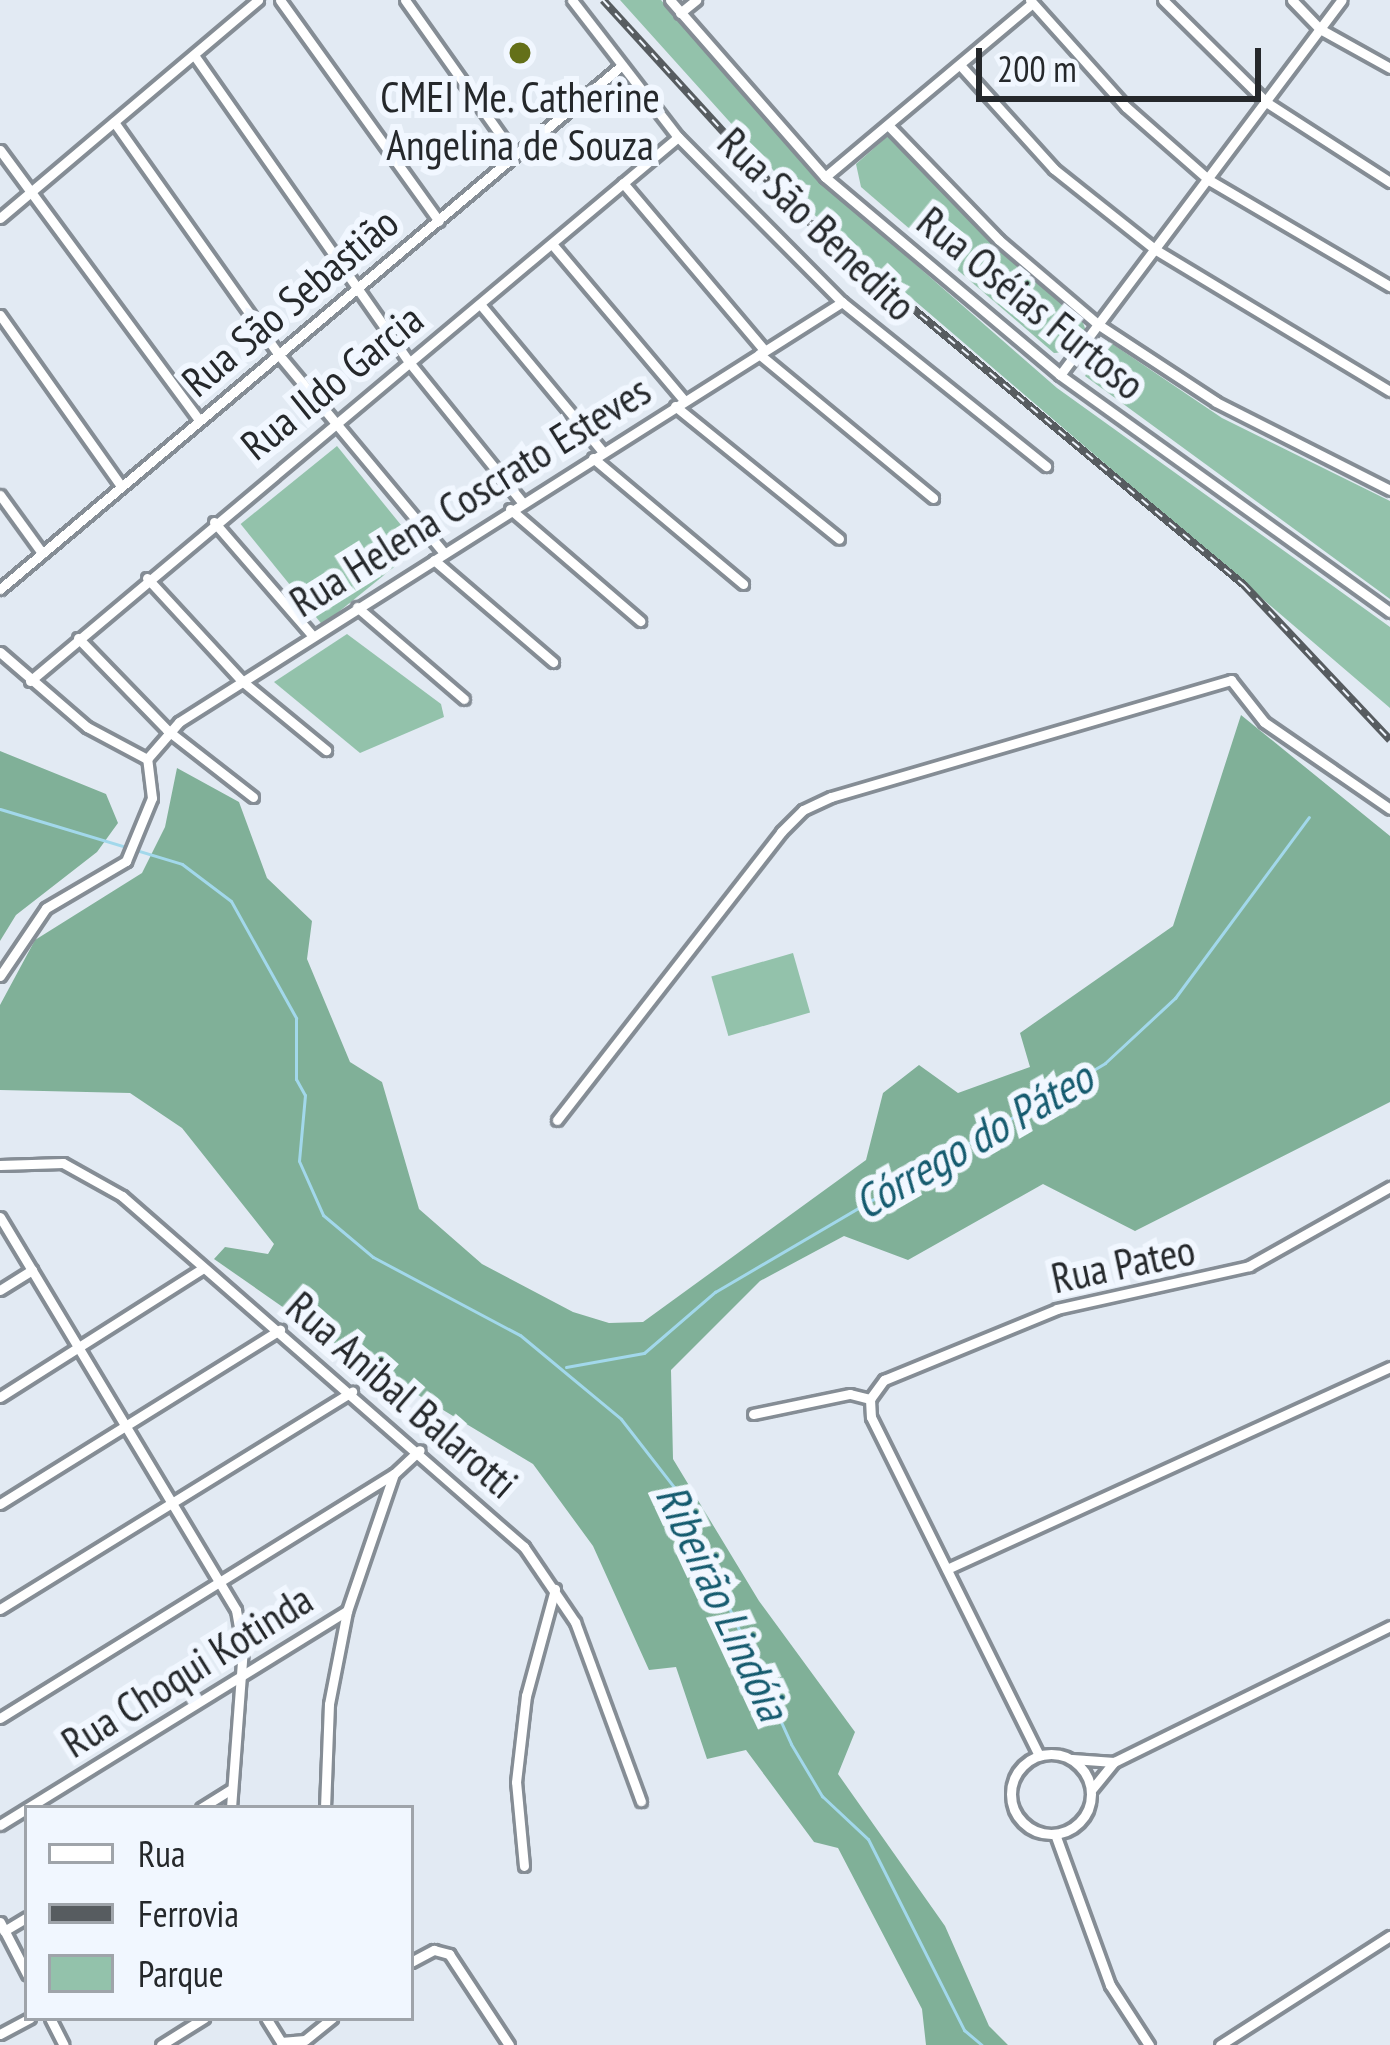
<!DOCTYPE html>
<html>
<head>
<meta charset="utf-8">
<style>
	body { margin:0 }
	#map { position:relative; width:1390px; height:2045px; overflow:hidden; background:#e2eaf3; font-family:"PT Sans Narrow",sans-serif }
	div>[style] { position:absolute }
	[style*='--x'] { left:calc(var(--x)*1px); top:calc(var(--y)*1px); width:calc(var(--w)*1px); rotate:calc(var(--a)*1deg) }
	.green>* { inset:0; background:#93c2ab; transform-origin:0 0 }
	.forest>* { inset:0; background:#80b098 }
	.stream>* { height:3px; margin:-1.5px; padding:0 1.5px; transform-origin:1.5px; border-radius:1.5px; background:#a2d8eb }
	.roads { filter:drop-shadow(3px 0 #858d95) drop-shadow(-3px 0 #858d95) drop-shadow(0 3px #858d95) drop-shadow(0 -3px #858d95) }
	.minor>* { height:9px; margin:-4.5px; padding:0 4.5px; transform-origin:4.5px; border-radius:4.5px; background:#fff }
	.minor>.ring { margin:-4.5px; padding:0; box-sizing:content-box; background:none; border:9px solid #fff; border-radius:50% }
	.rail>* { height:8px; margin-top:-4px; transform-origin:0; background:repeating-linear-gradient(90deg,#f1f7ff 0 9px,#575c60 0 18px); box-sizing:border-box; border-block:3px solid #575c60 }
	.dots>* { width:33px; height:33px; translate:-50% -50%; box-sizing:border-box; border:6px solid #f1f7ff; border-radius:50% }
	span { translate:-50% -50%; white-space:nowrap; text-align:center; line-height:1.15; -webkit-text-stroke:12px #f1f7ff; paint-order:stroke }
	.poi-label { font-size:42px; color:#25282b }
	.street-label { font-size:42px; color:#25282b }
	.water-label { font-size:45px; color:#155b6f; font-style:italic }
	.legend { position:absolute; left:24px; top:1805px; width:390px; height:216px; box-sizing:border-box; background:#f1f7ff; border:3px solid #9fa4aa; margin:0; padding:15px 21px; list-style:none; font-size:36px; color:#25282b }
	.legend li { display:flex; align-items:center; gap:24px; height:60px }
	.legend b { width:60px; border:3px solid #9fa4aa }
	.scale { position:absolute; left:976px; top:48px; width:285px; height:54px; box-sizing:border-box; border:6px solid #25282b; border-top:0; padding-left:15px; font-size:36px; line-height:42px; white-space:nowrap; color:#25282b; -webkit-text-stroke:9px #f1f7ff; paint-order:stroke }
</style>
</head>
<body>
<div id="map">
	<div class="green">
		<div style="clip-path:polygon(620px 0,661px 0,812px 174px,1057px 388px,1390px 627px,1390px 708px,810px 211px)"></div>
		<div style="clip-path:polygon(890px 134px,1082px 320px,1086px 331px,1070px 352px,1054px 353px,861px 187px,856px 164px)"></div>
		<div style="clip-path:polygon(1108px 341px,1222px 418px,1390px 501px,1390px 599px,1085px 376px)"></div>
		<div style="left:337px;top:446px;width:130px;height:124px;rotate:51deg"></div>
		<div style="clip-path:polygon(347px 634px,441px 704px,444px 717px,360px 753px,274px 682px)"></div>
		<div style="left:793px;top:953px;width:62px;height:85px;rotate:74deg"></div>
	</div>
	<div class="forest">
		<div style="clip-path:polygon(1241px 715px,1390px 836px,1390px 1102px,1135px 1231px,1043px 1184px,908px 1260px,844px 1236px,760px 1281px,671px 1370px,673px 1459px,759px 1601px,855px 1732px,838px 1774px,945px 1926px,989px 2026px,1008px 2045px,926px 2045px,922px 2009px,838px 1848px,814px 1842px,746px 1750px,707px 1759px,676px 1667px,649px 1670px,593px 1546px,533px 1464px,350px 1354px,214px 1259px,225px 1247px,268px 1254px,274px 1244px,182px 1128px,130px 1093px,0 1090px,0 1005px,35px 940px,142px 873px,165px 827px,177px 768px,239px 802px,267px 878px,312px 921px,307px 959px,350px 1062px,382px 1082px,419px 1209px,482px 1264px,573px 1312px,609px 1323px,643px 1322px,866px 1160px,883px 1093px,919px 1065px,958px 1093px,1030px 1067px,1020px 1033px,1173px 926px)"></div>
		<div style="clip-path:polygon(0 751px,106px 794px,118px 823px,97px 852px,16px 915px,0 941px)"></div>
	</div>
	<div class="stream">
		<div style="--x:0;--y:809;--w:190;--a:16.8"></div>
		<div style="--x:182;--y:864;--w:61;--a:37.1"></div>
		<div style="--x:231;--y:901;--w:134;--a:60.9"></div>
		<div style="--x:296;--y:1018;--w:61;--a:90"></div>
		<div style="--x:296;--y:1079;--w:18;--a:61"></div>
		<div style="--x:305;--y:1095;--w:66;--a:95.2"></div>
		<div style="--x:299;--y:1161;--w:59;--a:66"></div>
		<div style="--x:323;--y:1215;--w:65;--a:40"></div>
		<div style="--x:373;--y:1257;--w:166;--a:28"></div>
		<div style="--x:520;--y:1335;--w:131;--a:39.7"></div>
		<div style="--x:621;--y:1419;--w:86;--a:52.1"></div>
		<div style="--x:674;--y:1487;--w:282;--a:65.5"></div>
		<div style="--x:791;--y:1744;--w:61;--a:59.2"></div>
		<div style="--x:822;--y:1796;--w:63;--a:43.1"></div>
		<div style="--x:868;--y:1839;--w:214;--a:63.3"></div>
		<div style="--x:964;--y:2030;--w:23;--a:40"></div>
		<div style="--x:566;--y:1367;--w:79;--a:-10.2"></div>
		<div style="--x:644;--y:1353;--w:94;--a:-40.7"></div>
		<div style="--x:715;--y:1292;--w:452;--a:-30.4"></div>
		<div style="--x:1105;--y:1063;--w:96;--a:-42.9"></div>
		<div style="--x:1175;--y:998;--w:225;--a:-53.5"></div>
	</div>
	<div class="roads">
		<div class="minor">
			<div style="--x:280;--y:0;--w:272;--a:54.3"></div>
			<div style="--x:405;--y:0;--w:189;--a:54.7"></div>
			<div style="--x:572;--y:0;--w:173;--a:52.3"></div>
			<div style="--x:678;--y:137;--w:233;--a:45.2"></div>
			<div style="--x:842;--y:302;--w:262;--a:38.8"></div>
			<div style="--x:670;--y:0;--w:235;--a:48.8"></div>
			<div style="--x:825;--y:177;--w:307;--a:40.1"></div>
			<div style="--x:1060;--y:375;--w:406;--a:35.7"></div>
			<div style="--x:1030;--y:0;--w:144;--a:48.1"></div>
			<div style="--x:1126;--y:107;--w:111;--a:41.3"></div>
			<div style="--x:1209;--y:180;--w:210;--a:30.4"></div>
			<div style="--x:1163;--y:0;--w:145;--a:44.7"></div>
			<div style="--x:1266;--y:102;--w:148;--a:32.8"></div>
			<div style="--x:1292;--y:0;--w:40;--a:46"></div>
			<div style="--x:1320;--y:29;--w:80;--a:29.1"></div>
			<div style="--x:680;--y:13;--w:21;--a:-39"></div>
			<div style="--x:194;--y:55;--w:375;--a:55"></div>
			<div style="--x:409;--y:362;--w:180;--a:51.1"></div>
			<div style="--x:960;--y:65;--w:140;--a:47.9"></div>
			<div style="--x:1054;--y:169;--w:130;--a:38.5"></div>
			<div style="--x:1156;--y:250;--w:273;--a:31.1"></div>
			<div style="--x:114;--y:122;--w:286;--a:54.7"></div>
			<div style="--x:279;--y:355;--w:258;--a:50.2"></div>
			<div style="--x:888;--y:125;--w:160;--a:46"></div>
			<div style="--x:999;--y:240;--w:131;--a:40.4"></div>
			<div style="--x:1099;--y:325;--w:140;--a:33.3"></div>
			<div style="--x:1216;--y:402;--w:195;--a:26.8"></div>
			<div style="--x:0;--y:150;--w:335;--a:53.6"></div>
			<div style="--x:825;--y:177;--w:270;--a:-40"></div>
			<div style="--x:623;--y:183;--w:219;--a:49.8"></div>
			<div style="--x:0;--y:218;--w:338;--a:-40.2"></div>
			<div style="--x:552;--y:244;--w:204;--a:49.8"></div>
			<div style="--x:480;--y:304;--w:192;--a:50.3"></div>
			<div style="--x:0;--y:315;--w:209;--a:54.7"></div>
			<div style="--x:759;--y:354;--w:226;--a:39.6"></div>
			<div style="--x:1060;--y:375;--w:469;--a:-53.1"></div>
			<div style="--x:675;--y:406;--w:211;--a:39"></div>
			<div style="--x:593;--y:458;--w:196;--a:40"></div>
			<div style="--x:0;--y:495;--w:72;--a:54.1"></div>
			<div style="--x:510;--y:509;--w:172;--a:40.7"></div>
			<div style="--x:214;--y:522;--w:150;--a:49.1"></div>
			<div style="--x:434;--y:560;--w:157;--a:40.6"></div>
			<div style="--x:147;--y:578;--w:140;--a:47.3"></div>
			<div style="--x:242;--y:681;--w:109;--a:39.4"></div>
			<div style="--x:0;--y:589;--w:812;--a:-40.1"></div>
			<div style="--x:357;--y:607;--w:141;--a:40.7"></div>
			<div style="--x:78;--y:638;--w:128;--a:45.9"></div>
			<div style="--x:167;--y:730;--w:109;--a:37.9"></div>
			<div style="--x:0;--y:652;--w:115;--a:40.8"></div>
			<div style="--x:87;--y:727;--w:68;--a:28.1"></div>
			<div style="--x:30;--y:681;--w:846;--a:-40.01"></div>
			<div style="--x:147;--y:759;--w:49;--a:-49.1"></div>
			<div style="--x:179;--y:722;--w:785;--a:-32.35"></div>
			<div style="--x:0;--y:976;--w:82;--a:-55.9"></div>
			<div style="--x:46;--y:908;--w:93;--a:-30.4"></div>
			<div style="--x:126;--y:861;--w:68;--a:-67.6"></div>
			<div style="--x:152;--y:798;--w:39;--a:-97"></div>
			<div style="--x:557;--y:1120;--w:365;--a:-52.1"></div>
			<div style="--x:781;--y:832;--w:31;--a:-45"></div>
			<div style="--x:803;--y:810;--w:31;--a:-25"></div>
			<div style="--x:831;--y:797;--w:417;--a:-16.3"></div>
			<div style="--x:1231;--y:680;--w:53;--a:51.8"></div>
			<div style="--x:1264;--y:722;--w:153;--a:34.6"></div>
			<div style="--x:0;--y:1165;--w:63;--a:-1.8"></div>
			<div style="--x:63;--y:1163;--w:68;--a:29.2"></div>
			<div style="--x:122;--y:1196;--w:534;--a:41.13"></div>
			<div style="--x:524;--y:1547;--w:91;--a:55.8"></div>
			<div style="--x:575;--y:1622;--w:191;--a:69.8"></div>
			<div style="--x:0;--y:1217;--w:458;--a:59"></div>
			<div style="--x:236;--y:1610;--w:39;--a:80"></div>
			<div style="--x:243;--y:1648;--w:160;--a:94.3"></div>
			<div style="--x:0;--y:1290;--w:38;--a:-32"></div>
			<div style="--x:0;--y:1397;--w:241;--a:-32.4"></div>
			<div style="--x:870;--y:1399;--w:24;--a:-54"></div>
			<div style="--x:884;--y:1380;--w:187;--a:-22.3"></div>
			<div style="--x:1057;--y:1309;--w:197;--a:-12.6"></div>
			<div style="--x:1249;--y:1266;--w:162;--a:-29.3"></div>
			<div style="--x:870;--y:1399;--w:18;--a:87"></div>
			<div style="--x:871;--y:1417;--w:378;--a:63.6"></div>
			<div style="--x:753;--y:1414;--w:99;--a:-11.7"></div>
			<div style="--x:850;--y:1394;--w:21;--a:14"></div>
			<div style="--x:0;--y:1504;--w:330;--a:-31.9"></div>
			<div style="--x:947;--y:1569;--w:487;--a:-24.5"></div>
			<div style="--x:0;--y:1609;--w:414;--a:-31.7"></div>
			<div style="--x:0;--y:1718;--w:463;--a:-31.8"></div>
			<div class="ring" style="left:1011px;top:1754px;width:71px;height:71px"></div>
			<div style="--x:1072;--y:1759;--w:42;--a:4.1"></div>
			<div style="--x:1092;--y:1789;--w:35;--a:-51"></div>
			<div style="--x:1114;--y:1762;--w:308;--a:-26.2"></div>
			<div style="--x:201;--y:1808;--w:34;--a:-32"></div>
			<div style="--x:325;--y:1808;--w:104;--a:-87.8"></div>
			<div style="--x:329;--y:1704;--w:95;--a:-79"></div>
			<div style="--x:347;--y:1611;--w:145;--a:-71.1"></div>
			<div style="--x:394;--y:1474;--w:35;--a:-43"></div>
			<div style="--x:0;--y:1825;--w:408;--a:-31.7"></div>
			<div style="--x:1055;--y:1834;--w:161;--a:70"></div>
			<div style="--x:1110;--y:1985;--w:72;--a:57"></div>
			<div style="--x:524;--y:1866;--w:84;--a:-95.4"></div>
			<div style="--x:516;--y:1782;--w:87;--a:-83.4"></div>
			<div style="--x:526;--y:1696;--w:111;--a:-74.8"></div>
			<div style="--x:0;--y:1922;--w:59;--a:62.6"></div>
			<div style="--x:4;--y:1931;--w:27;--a:-31"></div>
			<div style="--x:411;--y:1962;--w:26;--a:-28"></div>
			<div style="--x:434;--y:1950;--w:16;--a:15"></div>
			<div style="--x:449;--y:1954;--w:109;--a:56.6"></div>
			<div style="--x:50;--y:2018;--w:30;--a:63"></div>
			<div style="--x:266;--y:2018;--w:28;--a:58"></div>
			<div style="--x:281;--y:2042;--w:24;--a:-5"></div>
			<div style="--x:305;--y:2040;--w:35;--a:-39"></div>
			<div style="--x:0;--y:2034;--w:34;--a:-28"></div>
			<div style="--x:161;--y:2045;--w:51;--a:-32.1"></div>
			<div style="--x:1220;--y:2045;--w:202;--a:-32.7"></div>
		</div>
	</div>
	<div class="rail">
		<div style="--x:603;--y:0;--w:286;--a:47.6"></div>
		<div style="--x:796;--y:211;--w:584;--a:39.86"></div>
		<div style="--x:1244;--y:585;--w:213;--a:46.7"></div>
	</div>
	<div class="dots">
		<div style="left:520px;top:53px;background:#647019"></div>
	</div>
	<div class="poi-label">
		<span style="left:520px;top:121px">CMEI Me. Catherine<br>Angelina de Souza</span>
	</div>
	<div class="street-label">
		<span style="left:817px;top:224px;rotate:44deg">Rua São Benedito</span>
		<span style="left:290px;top:302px;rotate:-40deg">Rua São Sebastião</span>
		<span style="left:1031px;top:303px;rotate:39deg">Rua Oséias Furtoso</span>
		<span style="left:332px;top:382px;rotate:-39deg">Rua Ildo Garcia</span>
		<span style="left:470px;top:496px;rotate:-32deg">Rua Helena Coscrato Esteves</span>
		<span style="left:1123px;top:1264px;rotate:-12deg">Rua Pateo</span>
		<span style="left:402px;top:1395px;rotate:41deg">Rua Anibal Balarotti</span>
		<span style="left:187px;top:1671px;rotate:-32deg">Rua Choqui Kotinda</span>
	</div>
	<div class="water-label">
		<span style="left:973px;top:1140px;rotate:-30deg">Córrego do Páteo</span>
		<span style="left:723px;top:1602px;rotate:65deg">Ribeirão Lindóia</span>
	</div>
	<ul class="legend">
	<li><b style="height:15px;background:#fff"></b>Rua</li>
	<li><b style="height:15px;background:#575c60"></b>Ferrovia</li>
	<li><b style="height:33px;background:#93c2ab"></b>Parque</li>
	</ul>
	<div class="scale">200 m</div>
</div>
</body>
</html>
